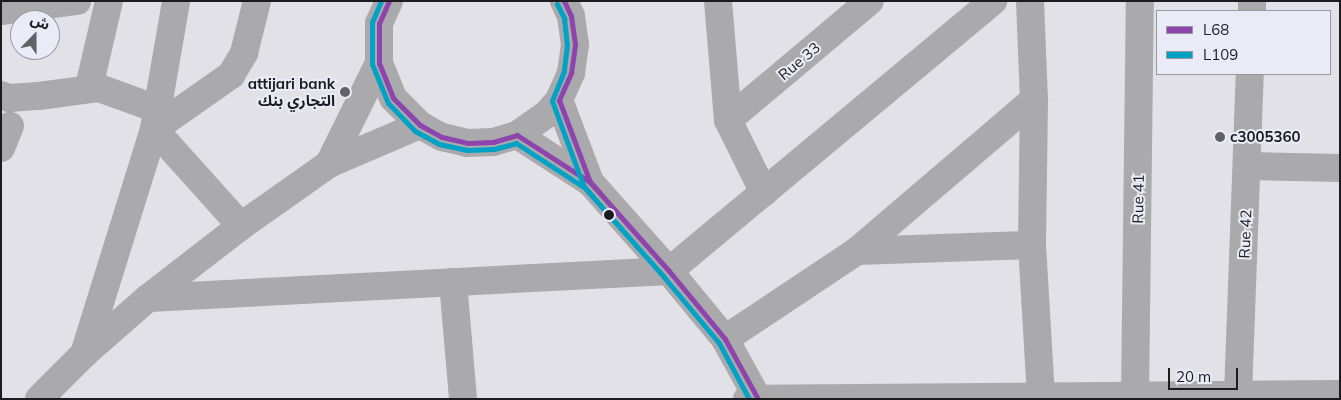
<!DOCTYPE html>
<html>
<head>
<meta charset="utf-8">
<style>
	body { margin:0 }
	#map { position:relative; width:1341px; height:400px; overflow:hidden; background:#e1e1e7; font-family:Mulish,"Noto Sans Arabic",sans-serif }
	div>[style] { position:absolute }
	[style*='--x'] { left:calc(var(--x)*1px); top:calc(var(--y)*1px); width:calc(var(--w)*1px); rotate:calc(var(--a)*1deg) }
	.minor>* { height:28px; margin:-14px; padding:0 14px; transform-origin:14px; border-radius:14px; background:#aaa9ab }
	.bus-1>* { height:5px; margin:-2.5px; padding:0 2.5px; transform-origin:2.5px; border-radius:2.5px; background:#8e44ad }
	.bus-2>* { height:5px; margin:-2.5px; padding:0 2.5px; transform-origin:2.5px; border-radius:2.5px; background:#01a2c5 }
	.dots>* { width:14px; height:14px; translate:-50% -50%; box-sizing:border-box; border:2px solid #ebebf7; border-radius:50% }
	span { translate:-50% -50%; white-space:nowrap; text-align:center; line-height:1.15; -webkit-text-stroke:4px #ebebf7; paint-order:stroke }
	.street-label { font-size:15px; color:#1c1c20 }
	.poi-label { font-size:15px; color:#1c1c20; font-weight:700 }
	.right { translate:-100% -50%; text-align:right }
	.left { translate:0 -50%; text-align:left }
	.frame { position:absolute; inset:0; border:2px solid #1c1c20; pointer-events:none }
	.legend { position:absolute; left:1156px; top:10px; width:175px; height:65px; box-sizing:border-box; background:#ebebf7; border:1px solid #9898a1; margin:0; padding:6px 9px; list-style:none; font-size:15px; color:#1c1c20 }
	.legend li { display:flex; align-items:center; gap:10px; height:25px }
	.legend b { width:25px; border:1px solid #9898a1 }
	.north { position:absolute; left:10px; top:10px; width:50px; height:50px; box-sizing:border-box; background:#ebebf7; border:1px solid #9898a1; border-radius:50%; rotate:22deg; font-size:14px; font-weight:700; line-height:20px; text-align:center; color:#1c1c20 }
	.north::after { content:''; display:block; margin:auto; width:18px; height:22px; background:#616166; clip-path:polygon(50% 0,100% 100%,50% 72%,0 100%) }
	.scale { position:absolute; left:1168px; top:368px; width:70px; height:22px; box-sizing:border-box; border:2px solid #1c1c20; border-top:0; padding-left:6px; font-size:15px; line-height:18px; white-space:nowrap; color:#1c1c20; -webkit-text-stroke:4px #ebebf7; paint-order:stroke }
</style>
</head>
<body>
<div id="map">
	<div class="minor">
		<div style="--x:389;--y:1;--w:24;--a:114"></div>
		<div style="--x:379;--y:23;--w:40;--a:90"></div>
		<div style="--x:379;--y:63;--w:38;--a:68"></div>
		<div style="--x:393;--y:98;--w:38;--a:45"></div>
		<div style="--x:420;--y:125;--w:25;--a:29"></div>
		<div style="--x:442;--y:137;--w:26;--a:13"></div>
		<div style="--x:467;--y:143;--w:26;--a:-2"></div>
		<div style="--x:493;--y:142;--w:25;--a:-16"></div>
		<div style="--x:517;--y:135;--w:37;--a:-35"></div>
		<div style="--x:547;--y:114;--w:18;--a:-49"></div>
		<div style="--x:559;--y:100;--w:30;--a:-66"></div>
		<div style="--x:571;--y:73;--w:28;--a:-82"></div>
		<div style="--x:575;--y:45;--w:29;--a:-98"></div>
		<div style="--x:571;--y:16;--w:17;--a:-115"></div>
		<div style="--x:718;--y:1;--w:119;--a:85.2"></div>
		<div style="--x:728;--y:120;--w:81;--a:63.7"></div>
		<div style="--x:1030;--y:1;--w:99;--a:87.7"></div>
		<div style="--x:1034;--y:100;--w:145;--a:90.8"></div>
		<div style="--x:1032;--y:245;--w:153;--a:86.6"></div>
		<div style="--x:1;--y:11;--w:77;--a:-7.5"></div>
		<div style="--x:1252;--y:11;--w:10;--a:-90"></div>
		<div style="--x:89;--y:87;--w:88;--a:-76.9"></div>
		<div style="--x:1;--y:95;--w:9;--a:21"></div>
		<div style="--x:9;--y:98;--w:30;--a:-4"></div>
		<div style="--x:39;--y:96;--w:61;--a:-7.6"></div>
		<div style="--x:99;--y:88;--w:62;--a:19.9"></div>
		<div style="--x:559;--y:100;--w:88;--a:69.3"></div>
		<div style="--x:728;--y:120;--w:185;--a:-40"></div>
		<div style="--x:154;--y:129;--w:94;--a:-35"></div>
		<div style="--x:231;--y:75;--w:26;--a:-59"></div>
		<div style="--x:244;--y:53;--w:54;--a:-76"></div>
		<div style="--x:154;--y:129;--w:130;--a:48.1"></div>
		<div style="--x:517;--y:135;--w:87;--a:32.8"></div>
		<div style="--x:590;--y:182;--w:119;--a:48.4"></div>
		<div style="--x:669;--y:271;--w:88;--a:50.5"></div>
		<div style="--x:725;--y:339;--w:68;--a:61.2"></div>
		<div style="--x:1;--y:148;--w:24;--a:-68"></div>
		<div style="--x:329;--y:164;--w:113;--a:-63.7"></div>
		<div style="--x:1248;--y:166;--w:92;--a:1.2"></div>
		<div style="--x:857;--y:251;--w:175;--a:-2"></div>
		<div style="--x:453;--y:282;--w:117;--a:85.1"></div>
		<div style="--x:148;--y:298;--w:522;--a:-2.97"></div>
		<div style="--x:669;--y:271;--w:422;--a:-39.8"></div>
		<div style="--x:725;--y:339;--w:159;--a:-33.7"></div>
		<div style="--x:857;--y:251;--w:233;--a:-40.5"></div>
		<div style="--x:84;--y:354;--w:236;--a:-72.7"></div>
		<div style="--x:154;--y:129;--w:130;--a:-80.2"></div>
		<div style="--x:1238;--y:395;--w:321;--a:-87.9"></div>
		<div style="--x:1135;--y:396;--w:395;--a:-89.3"></div>
		<div style="--x:39;--y:399;--w:64;--a:-45"></div>
		<div style="--x:84;--y:354;--w:85;--a:-41.2"></div>
		<div style="--x:148;--y:298;--w:118;--a:-37.7"></div>
		<div style="--x:241;--y:226;--w:108;--a:-35.2"></div>
		<div style="--x:329;--y:164;--w:99;--a:-23.2"></div>
		<div style="--x:747;--y:399;--w:593;--a:-0.48"></div>
	</div>
	<div class="bus-1">
		<div style="--x:389;--y:1;--w:24;--a:114"></div>
		<div style="--x:379;--y:23;--w:40;--a:90"></div>
		<div style="--x:379;--y:63;--w:38;--a:68"></div>
		<div style="--x:393;--y:98;--w:38;--a:45"></div>
		<div style="--x:420;--y:125;--w:25;--a:29"></div>
		<div style="--x:442;--y:137;--w:26;--a:13"></div>
		<div style="--x:467;--y:143;--w:26;--a:-2"></div>
		<div style="--x:493;--y:142;--w:25;--a:-16"></div>
		<div style="--x:517;--y:135;--w:87;--a:32.8"></div>
		<div style="--x:590;--y:182;--w:119;--a:48.4"></div>
		<div style="--x:669;--y:271;--w:88;--a:50.5"></div>
		<div style="--x:725;--y:339;--w:68;--a:61.2"></div>
		<div style="--x:564;--y:1;--w:17;--a:65"></div>
		<div style="--x:571;--y:16;--w:29;--a:82"></div>
		<div style="--x:575;--y:45;--w:28;--a:98"></div>
		<div style="--x:571;--y:73;--w:30;--a:114"></div>
		<div style="--x:559;--y:100;--w:88;--a:69.3"></div>
		<div style="--x:590;--y:182;--w:13;--a:48"></div>
	</div>
	<div class="bus-2">
		<div style="--x:381;--y:1;--w:23;--a:113"></div>
		<div style="--x:372;--y:22;--w:42;--a:90"></div>
		<div style="--x:372;--y:64;--w:42;--a:67.7"></div>
		<div style="--x:388;--y:103;--w:39;--a:46"></div>
		<div style="--x:415;--y:131;--w:27;--a:28"></div>
		<div style="--x:439;--y:144;--w:29;--a:12"></div>
		<div style="--x:467;--y:150;--w:27;--a:-2"></div>
		<div style="--x:494;--y:149;--w:23;--a:-15"></div>
		<div style="--x:516;--y:143;--w:82;--a:33.1"></div>
		<div style="--x:585;--y:188;--w:118;--a:48.4"></div>
		<div style="--x:663;--y:276;--w:87;--a:50.1"></div>
		<div style="--x:719;--y:343;--w:64;--a:61.8"></div>
		<div style="--x:557;--y:4;--w:16;--a:63"></div>
		<div style="--x:564;--y:18;--w:27;--a:84"></div>
		<div style="--x:567;--y:45;--w:26;--a:97"></div>
		<div style="--x:564;--y:71;--w:32;--a:112"></div>
		<div style="--x:552;--y:101;--w:90;--a:69.7"></div>
		<div style="--x:583;--y:185;--w:16;--a:50"></div>
	</div>
	<div class="dots">
		<div style="left:345px;top:92px;background:#616166"></div>
		<div style="left:1220px;top:137px;background:#616166"></div>
		<div style="left:609px;top:215px;background:#1c1c20"></div>
	</div>
	<div class="street-label">
		<span style="left:799px;top:61px;rotate:-40deg">Rue 33</span>
		<span style="left:1138px;top:199px;rotate:-89deg">Rue 41</span>
		<span style="left:1245px;top:234px;rotate:-88deg">Rue 42</span>
	</div>
	<div class="poi-label">
		<span class="right" style="left:335px;top:92px">attijari bank<br>التجاري بنك</span>
		<span class="left" style="left:1230px;top:137px">c3005360</span>
	</div>
	<div class="frame"></div>
	<ul class="legend">
	<li><b style="height:6px;background:#8e44ad"></b>L68</li>
	<li><b style="height:6px;background:#01a2c5"></b>L109</li>
	</ul>
	<div class="north">ش</div>
	<div class="scale">20 m</div>
</div>
</body>
</html>
